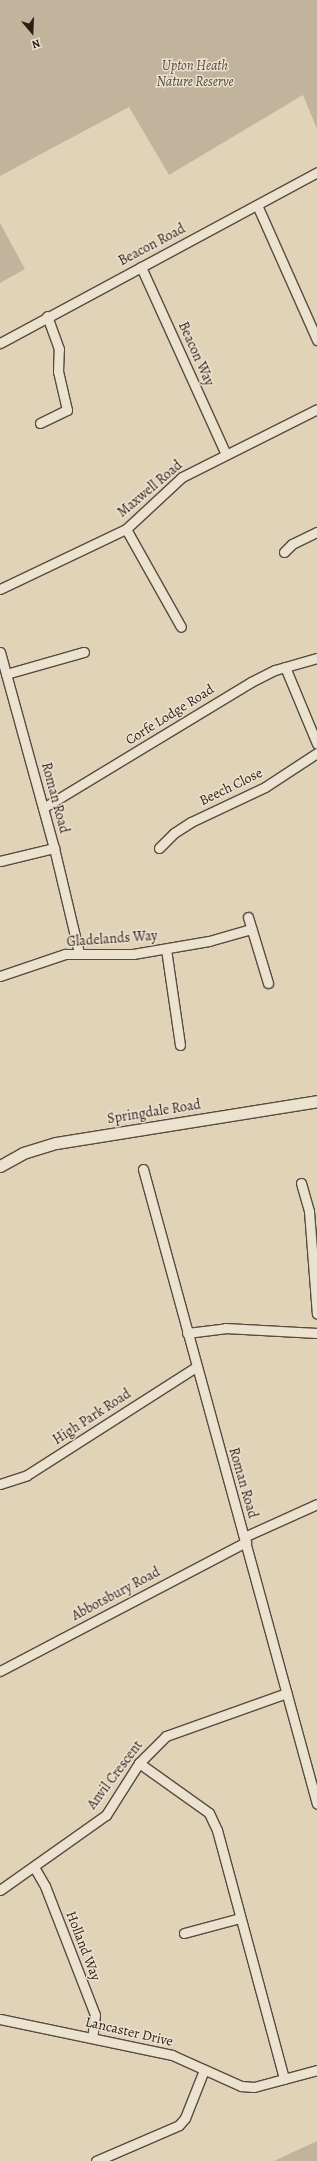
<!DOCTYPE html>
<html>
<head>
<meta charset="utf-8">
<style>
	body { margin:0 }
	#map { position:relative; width:317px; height:2161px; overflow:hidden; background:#e0d3b7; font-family:Alegreya,serif }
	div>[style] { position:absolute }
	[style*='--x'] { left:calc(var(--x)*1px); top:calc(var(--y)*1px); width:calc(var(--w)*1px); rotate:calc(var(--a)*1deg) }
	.green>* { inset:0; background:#c2b49c }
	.roads { filter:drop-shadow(1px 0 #5a4a3f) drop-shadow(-1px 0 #5a4a3f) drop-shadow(0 1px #5a4a3f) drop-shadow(0 -1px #5a4a3f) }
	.minor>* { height:9px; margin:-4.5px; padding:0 4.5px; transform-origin:4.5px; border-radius:4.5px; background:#ebe2d0 }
	.tertiary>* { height:11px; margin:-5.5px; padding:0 5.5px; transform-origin:5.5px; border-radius:5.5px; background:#ebe2d0 }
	span { translate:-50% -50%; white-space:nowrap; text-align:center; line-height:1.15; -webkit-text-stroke:3px #ebe2d0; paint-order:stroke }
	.park-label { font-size:14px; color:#5a4a3f; font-style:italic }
	.street-label { font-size:14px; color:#2e1d17 }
	.north { position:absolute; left:12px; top:12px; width:40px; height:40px; -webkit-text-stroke:3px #ebe2d0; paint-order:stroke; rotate:161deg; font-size:11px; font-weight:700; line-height:16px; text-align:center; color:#2e1d17 }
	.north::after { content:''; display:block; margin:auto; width:14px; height:18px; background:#2e1d17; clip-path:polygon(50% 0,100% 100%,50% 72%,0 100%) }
</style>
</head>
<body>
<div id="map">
	<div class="green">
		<div style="clip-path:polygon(0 0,317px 0,317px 129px,303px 95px,169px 175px,129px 107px,0 176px)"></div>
		<div style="clip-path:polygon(0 223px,25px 269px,0 283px)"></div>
		<div style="clip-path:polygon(317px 2141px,317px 2161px,274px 2161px)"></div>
	</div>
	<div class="roads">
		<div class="minor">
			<div style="--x:257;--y:205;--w:148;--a:66"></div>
			<div style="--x:141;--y:267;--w:205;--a:65.6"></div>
			<div style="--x:0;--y:343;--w:360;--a:-28.3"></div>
			<div style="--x:40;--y:423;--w:30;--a:-26"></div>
			<div style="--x:67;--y:410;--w:39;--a:-103"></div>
			<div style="--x:58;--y:372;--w:23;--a:-88"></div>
			<div style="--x:59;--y:349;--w:35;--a:-110"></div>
			<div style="--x:126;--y:529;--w:112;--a:60.7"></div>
			<div style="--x:284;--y:552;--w:11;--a:-45"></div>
			<div style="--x:292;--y:544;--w:28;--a:-26"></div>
			<div style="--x:0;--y:589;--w:140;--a:-25.5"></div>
			<div style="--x:126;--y:529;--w:76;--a:-42.9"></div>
			<div style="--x:182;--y:477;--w:151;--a:-26.7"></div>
			<div style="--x:0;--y:652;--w:203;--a:74.6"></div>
			<div style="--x:54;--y:848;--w:108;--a:76.6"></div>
			<div style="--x:285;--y:667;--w:83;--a:67.4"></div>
			<div style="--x:6;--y:674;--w:81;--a:-15.8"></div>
			<div style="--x:43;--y:808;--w:243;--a:-31.2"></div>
			<div style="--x:251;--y:682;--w:27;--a:-27"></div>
			<div style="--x:275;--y:670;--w:44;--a:-15.9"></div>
			<div style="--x:159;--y:848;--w:21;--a:-45"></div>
			<div style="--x:174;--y:833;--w:20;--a:-33"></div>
			<div style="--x:191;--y:822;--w:82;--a:-25.3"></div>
			<div style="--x:265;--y:787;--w:62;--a:-33.2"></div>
			<div style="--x:0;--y:861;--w:56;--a:-13.5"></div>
			<div style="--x:248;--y:917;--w:69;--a:73.1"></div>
			<div style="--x:166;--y:949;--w:97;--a:81.7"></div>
			<div style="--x:0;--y:976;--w:69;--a:-18.7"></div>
			<div style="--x:65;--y:954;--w:68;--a:0"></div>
			<div style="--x:133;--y:954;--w:77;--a:-9.7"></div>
			<div style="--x:209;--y:941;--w:44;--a:-15.9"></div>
			<div style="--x:143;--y:1169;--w:658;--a:74.68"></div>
			<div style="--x:301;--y:1183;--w:29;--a:74"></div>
			<div style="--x:309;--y:1211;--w:103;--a:85.6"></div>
			<div style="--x:187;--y:1333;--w:38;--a:-7"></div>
			<div style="--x:225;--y:1328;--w:92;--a:3.1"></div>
			<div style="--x:0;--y:1484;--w:28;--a:-18"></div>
			<div style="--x:27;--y:1475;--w:201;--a:-32.6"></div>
			<div style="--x:244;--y:1537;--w:80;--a:-24.3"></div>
			<div style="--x:0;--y:1671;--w:278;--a:-27.7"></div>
			<div style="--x:139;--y:1763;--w:86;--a:35.5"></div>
			<div style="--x:209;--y:1813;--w:19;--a:65"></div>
			<div style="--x:217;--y:1830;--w:258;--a:74.9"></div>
			<div style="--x:34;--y:1867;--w:22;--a:60"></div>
			<div style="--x:45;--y:1886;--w:138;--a:68.8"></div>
			<div style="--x:95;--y:2015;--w:23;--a:97"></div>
			<div style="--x:0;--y:1890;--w:130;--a:-35.3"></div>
			<div style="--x:106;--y:1815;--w:62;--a:-57.6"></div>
			<div style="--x:139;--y:1763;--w:38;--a:-45"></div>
			<div style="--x:166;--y:1736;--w:128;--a:-19.6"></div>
			<div style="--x:184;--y:1933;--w:58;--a:-15"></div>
			<div style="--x:0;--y:2019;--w:176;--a:11.8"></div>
			<div style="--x:172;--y:2055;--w:76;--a:24.2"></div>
			<div style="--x:241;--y:2086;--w:13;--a:4"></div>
			<div style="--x:254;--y:2087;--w:65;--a:-15.1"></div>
			<div style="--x:96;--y:2161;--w:90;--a:-23.4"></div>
			<div style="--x:179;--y:2125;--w:9;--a:-49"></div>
			<div style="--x:185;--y:2118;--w:52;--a:-68.4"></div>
		</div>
		<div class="tertiary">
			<div style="--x:0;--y:1166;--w:26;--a:-29"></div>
			<div style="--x:23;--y:1153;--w:34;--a:-17"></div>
			<div style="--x:56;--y:1143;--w:264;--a:-9.1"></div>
		</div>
	</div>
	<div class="park-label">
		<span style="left:195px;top:74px">Upton Heath<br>Nature Reserve</span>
	</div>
	<div class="street-label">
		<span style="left:152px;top:245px;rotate:-28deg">Beacon Road</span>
		<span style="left:196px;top:354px;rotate:66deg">Beacon Way</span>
		<span style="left:150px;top:489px;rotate:-40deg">Maxwell Road</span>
		<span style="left:170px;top:715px;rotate:-32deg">Corfe Lodge Road</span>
		<span style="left:231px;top:787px;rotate:-26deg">Beech Close</span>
		<span style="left:55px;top:798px;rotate:75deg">Roman Road</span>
		<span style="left:112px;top:939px;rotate:-4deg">Gladelands Way</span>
		<span style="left:154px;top:1112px;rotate:-9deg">Springdale Road</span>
		<span style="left:92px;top:1417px;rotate:-33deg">High Park Road</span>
		<span style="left:243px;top:1483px;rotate:74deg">Roman Road</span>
		<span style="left:116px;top:1594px;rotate:-28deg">Abbotsbury Road</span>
		<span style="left:115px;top:1775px;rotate:-53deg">Anvil Crescent</span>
		<span style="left:83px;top:1946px;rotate:69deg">Holland Way</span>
		<span style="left:129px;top:2032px;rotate:13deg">Lancaster Drive</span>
	</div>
	<div class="north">N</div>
</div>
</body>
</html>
